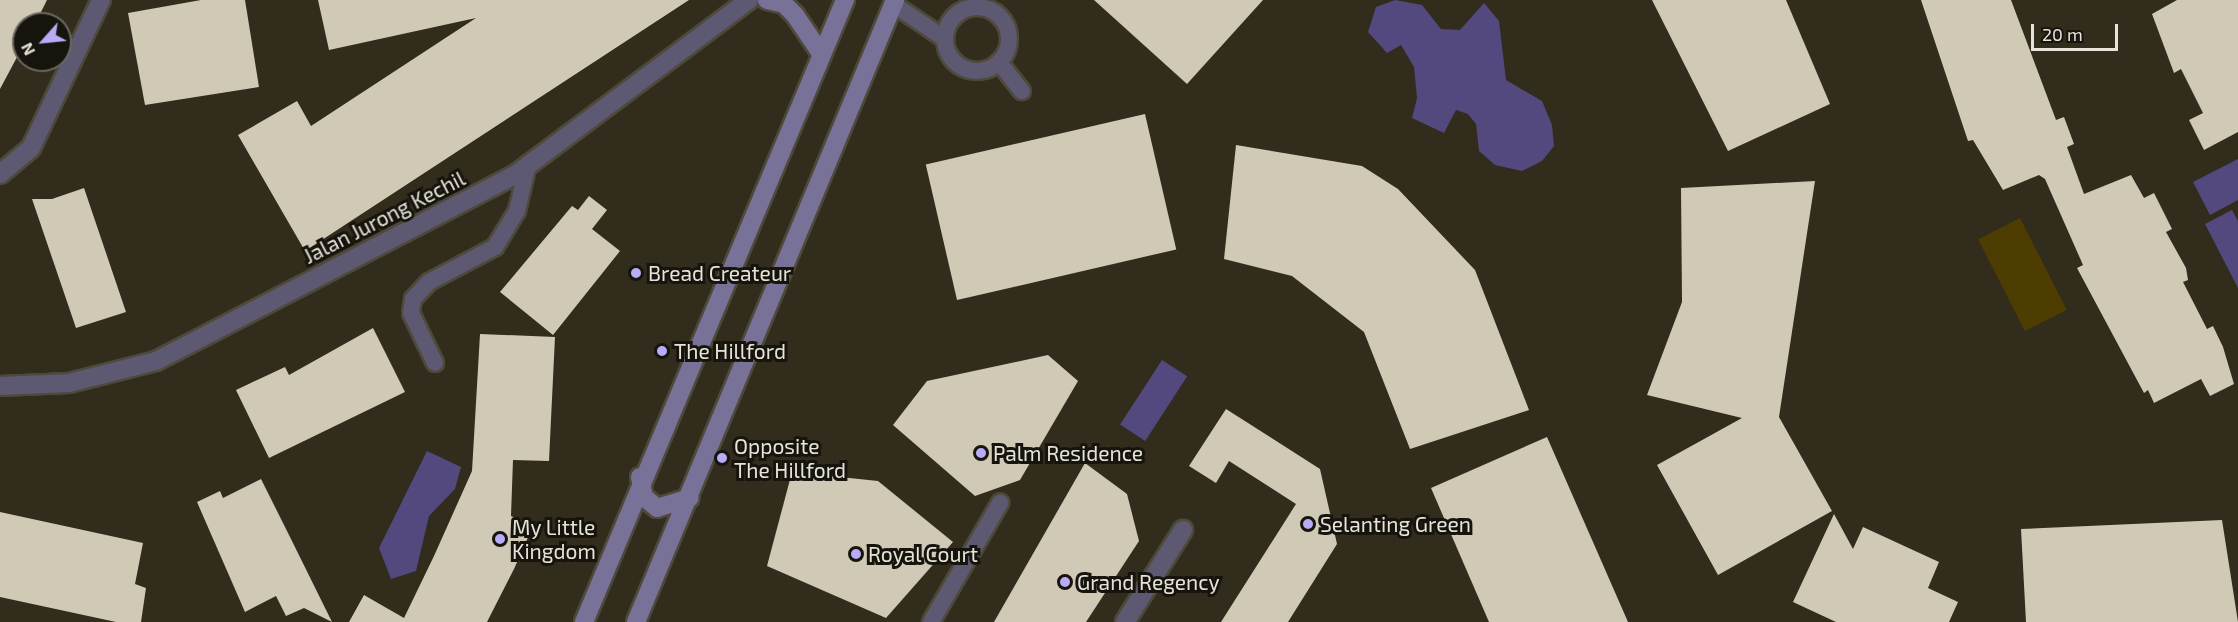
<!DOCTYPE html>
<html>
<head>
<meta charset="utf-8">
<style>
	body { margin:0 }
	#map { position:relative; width:2238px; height:622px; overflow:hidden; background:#312c1c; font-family:"Exo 2",sans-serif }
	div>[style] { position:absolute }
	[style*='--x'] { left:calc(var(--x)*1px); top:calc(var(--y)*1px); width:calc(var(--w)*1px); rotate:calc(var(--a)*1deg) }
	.green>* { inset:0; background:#4e3d00; transform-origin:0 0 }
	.water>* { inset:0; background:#53497e; transform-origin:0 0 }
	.building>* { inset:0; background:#d0c9b5; transform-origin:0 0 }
	.roads { filter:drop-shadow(2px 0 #4e493a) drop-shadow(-2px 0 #4e493a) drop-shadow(0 2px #4e493a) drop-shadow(0 -2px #4e493a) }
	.lane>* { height:16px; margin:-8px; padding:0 8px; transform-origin:8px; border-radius:8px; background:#5d5972 }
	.lane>.ring { margin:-8px; padding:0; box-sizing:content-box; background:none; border:16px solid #5d5972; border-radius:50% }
	.street>* { height:18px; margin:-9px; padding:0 9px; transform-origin:9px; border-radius:9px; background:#5d5972 }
	.secondary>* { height:18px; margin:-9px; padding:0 9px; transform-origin:9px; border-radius:9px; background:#787298 }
	.dots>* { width:16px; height:16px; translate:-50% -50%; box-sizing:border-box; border:3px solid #17140d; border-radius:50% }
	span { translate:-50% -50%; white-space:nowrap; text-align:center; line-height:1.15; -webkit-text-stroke:6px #17140d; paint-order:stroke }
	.street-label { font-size:21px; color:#e6e3d9 }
	.poi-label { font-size:21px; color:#e6e3d9 }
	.left { translate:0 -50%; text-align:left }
	.north { position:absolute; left:12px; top:12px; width:60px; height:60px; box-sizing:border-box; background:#17140d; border:2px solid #6a675f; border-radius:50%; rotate:243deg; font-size:16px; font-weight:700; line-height:24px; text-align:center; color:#e6e3d9 }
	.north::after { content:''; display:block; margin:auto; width:21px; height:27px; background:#b8abf7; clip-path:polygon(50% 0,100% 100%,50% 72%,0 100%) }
	.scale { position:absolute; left:2031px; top:24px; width:87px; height:27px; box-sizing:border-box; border:3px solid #e6e3d9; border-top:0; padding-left:8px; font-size:18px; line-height:21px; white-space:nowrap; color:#e6e3d9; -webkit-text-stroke:4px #17140d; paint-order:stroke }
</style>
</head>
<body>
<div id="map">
	<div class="green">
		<div style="left:2020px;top:218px;width:103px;height:47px;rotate:63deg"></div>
	</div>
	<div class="water">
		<div style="clip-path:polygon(1395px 0,1422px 5px,1441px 29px,1460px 30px,1484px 3px,1499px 21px,1506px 80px,1542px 101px,1552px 125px,1554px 146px,1542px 161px,1522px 171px,1495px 165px,1479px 151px,1476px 124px,1468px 114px,1456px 110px,1444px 133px,1412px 118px,1417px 98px,1414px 67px,1401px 45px,1387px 53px,1368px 32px,1376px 7px)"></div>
		<div style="clip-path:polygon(2238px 159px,2238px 200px,2210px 215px,2193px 182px)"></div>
		<div style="clip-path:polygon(2232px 210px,2238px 221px,2238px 288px,2205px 224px)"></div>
		<div style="left:1162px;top:360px;width:30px;height:77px;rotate:33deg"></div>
		<div style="clip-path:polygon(427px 451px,461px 467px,455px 489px,429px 516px,416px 571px,391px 579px,379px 548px)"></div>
	</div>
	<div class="building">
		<div style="clip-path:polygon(0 0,47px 0,35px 24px,24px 24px,24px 44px,0 89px)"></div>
		<div style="clip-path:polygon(201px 0,245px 0,259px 87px,145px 105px,128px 13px)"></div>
		<div style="clip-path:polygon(318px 0,689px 0,305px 251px,238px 135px,297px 101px,311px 126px,476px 18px,329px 50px)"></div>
		<div style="clip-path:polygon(1094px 0,1263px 0,1187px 84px)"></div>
		<div style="clip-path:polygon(1652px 0,1786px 0,1830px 104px,1728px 151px)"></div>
		<div style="clip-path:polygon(1921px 0,2011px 0,2056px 120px,2064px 117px,2074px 144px,2067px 147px,2084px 194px,2131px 175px,2144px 198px,2154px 193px,2172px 229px,2166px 232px,2186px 268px,2188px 280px,2183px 282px,2207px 329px,2213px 326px,2223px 347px,2234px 384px,2210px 396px,2201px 379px,2154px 403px,2148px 390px,2144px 393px,2077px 268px,2083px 265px,2045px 179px,2039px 175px,2003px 190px,1973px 140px,1968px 141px)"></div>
		<div style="clip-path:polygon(2177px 0,2238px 0,2238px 132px,2204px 150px,2189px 120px,2203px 113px,2181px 69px,2174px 73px,2152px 14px)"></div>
		<div style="left:1145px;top:114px;width:139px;height:225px;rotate:77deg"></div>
		<div style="clip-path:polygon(1236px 145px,1362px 166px,1398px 189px,1475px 270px,1529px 410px,1410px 449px,1364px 332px,1292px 276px,1224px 259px)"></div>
		<div style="clip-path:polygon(1815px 181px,1779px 417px,1832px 511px,1718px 575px,1657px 465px,1742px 418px,1647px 395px,1682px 302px,1681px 188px)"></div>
		<div style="clip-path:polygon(84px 188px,126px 312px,76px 328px,32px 199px,52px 199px)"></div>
		<div style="clip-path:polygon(589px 196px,607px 210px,592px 229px,620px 251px,553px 335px,500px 292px,572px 206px,578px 210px)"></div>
		<div style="clip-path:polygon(373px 328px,405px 392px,269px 458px,236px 390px,285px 367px,289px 375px)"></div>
		<div style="clip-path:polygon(480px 334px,555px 337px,549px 461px,513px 460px,511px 516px,533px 526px,514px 569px,487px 622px,349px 622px,364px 595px,404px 618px,434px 556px,472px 471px)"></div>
		<div style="clip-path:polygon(1048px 355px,1078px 381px,1020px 480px,975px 496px,893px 425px,927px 381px)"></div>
		<div style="clip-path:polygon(1226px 409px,1320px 469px,1337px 544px,1288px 622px,1221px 622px,1296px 504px,1229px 461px,1216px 483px,1189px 466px)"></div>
		<div style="clip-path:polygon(1547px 437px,1628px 622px,1489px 622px,1431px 488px)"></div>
		<div style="clip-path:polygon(1085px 463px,1127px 494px,1139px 541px,1086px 622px,994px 622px)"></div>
		<div style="clip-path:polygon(792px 472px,878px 481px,953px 542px,886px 618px,767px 566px)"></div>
		<div style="clip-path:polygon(261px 479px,291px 539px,332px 622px,304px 608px,286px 616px,276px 596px,245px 612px,197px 502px,220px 491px,223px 498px)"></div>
		<div style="clip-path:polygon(0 512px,143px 543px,135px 584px,146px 588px,141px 622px,116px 622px,0 597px)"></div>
		<div style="clip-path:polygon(1834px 514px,1853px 549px,1863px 527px,1939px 562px,1928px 588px,1958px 602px,1949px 622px,1836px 622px,1793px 602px)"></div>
		<div style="clip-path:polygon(2222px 520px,2238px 622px,2026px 622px,2021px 529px)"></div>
	</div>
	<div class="roads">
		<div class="lane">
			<div style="--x:893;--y:4;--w:63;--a:33.9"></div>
			<div class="ring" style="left:945px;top:7px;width:48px;height:48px"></div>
			<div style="--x:999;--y:62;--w:37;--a:52"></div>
			<div style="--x:435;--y:363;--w:55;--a:-115.6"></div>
			<div style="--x:411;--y:313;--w:14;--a:-82"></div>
			<div style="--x:413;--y:299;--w:23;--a:-47"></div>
			<div style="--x:429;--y:282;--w:75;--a:-27.9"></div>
			<div style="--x:495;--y:247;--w:42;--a:-58.6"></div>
			<div style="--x:517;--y:211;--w:48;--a:-76.8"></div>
			<div style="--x:931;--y:622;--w:138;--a:-59.9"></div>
		</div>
		<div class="street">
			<div style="--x:0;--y:174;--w:40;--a:-40"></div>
			<div style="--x:31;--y:148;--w:164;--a:-64.7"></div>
			<div style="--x:0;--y:386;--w:69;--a:-2.5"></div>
			<div style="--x:69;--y:383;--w:90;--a:-14.2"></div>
			<div style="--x:156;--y:361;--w:65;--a:-27.3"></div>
			<div style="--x:214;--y:331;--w:339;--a:-27.4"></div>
			<div style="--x:515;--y:175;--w:292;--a:-36.8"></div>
			<div style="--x:1125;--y:622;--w:109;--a:-57.8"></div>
		</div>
		<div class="secondary">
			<div style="--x:767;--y:0;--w:17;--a:13"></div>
			<div style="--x:784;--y:4;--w:16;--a:45"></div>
			<div style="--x:795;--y:15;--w:48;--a:56"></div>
			<div style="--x:640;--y:477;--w:20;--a:79"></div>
			<div style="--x:644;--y:497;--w:17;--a:40"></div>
			<div style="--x:657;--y:508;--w:34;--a:-17"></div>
			<div style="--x:584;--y:622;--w:675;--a:-67.24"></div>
			<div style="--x:636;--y:622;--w:674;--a:-67.39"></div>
		</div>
	</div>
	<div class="dots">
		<div style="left:636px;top:273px;background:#b8abf7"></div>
		<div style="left:662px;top:351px;background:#b8abf7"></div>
		<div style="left:981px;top:453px;background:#b8abf7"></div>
		<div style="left:722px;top:458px;background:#b8abf7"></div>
		<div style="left:1308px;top:524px;background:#b8abf7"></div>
		<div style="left:500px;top:539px;background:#b8abf7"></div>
		<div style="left:856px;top:554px;background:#b8abf7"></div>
		<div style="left:1065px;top:582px;background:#b8abf7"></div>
	</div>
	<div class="street-label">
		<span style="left:384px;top:217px;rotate:-27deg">Jalan Jurong Kechil</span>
	</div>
	<div class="poi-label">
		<span class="left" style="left:648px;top:273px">Bread Createur</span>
		<span class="left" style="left:674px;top:351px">The Hillford</span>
		<span class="left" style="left:734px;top:458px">Opposite<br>The Hillford</span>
		<span class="left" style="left:993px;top:453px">Palm Residence</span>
		<span class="left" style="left:1320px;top:524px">Selanting Green</span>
		<span class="left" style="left:512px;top:539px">My Little<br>Kingdom</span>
		<span class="left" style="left:868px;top:554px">Royal Court</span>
		<span class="left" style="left:1077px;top:582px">Grand Regency</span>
	</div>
	<div class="north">N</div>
	<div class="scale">20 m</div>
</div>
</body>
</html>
